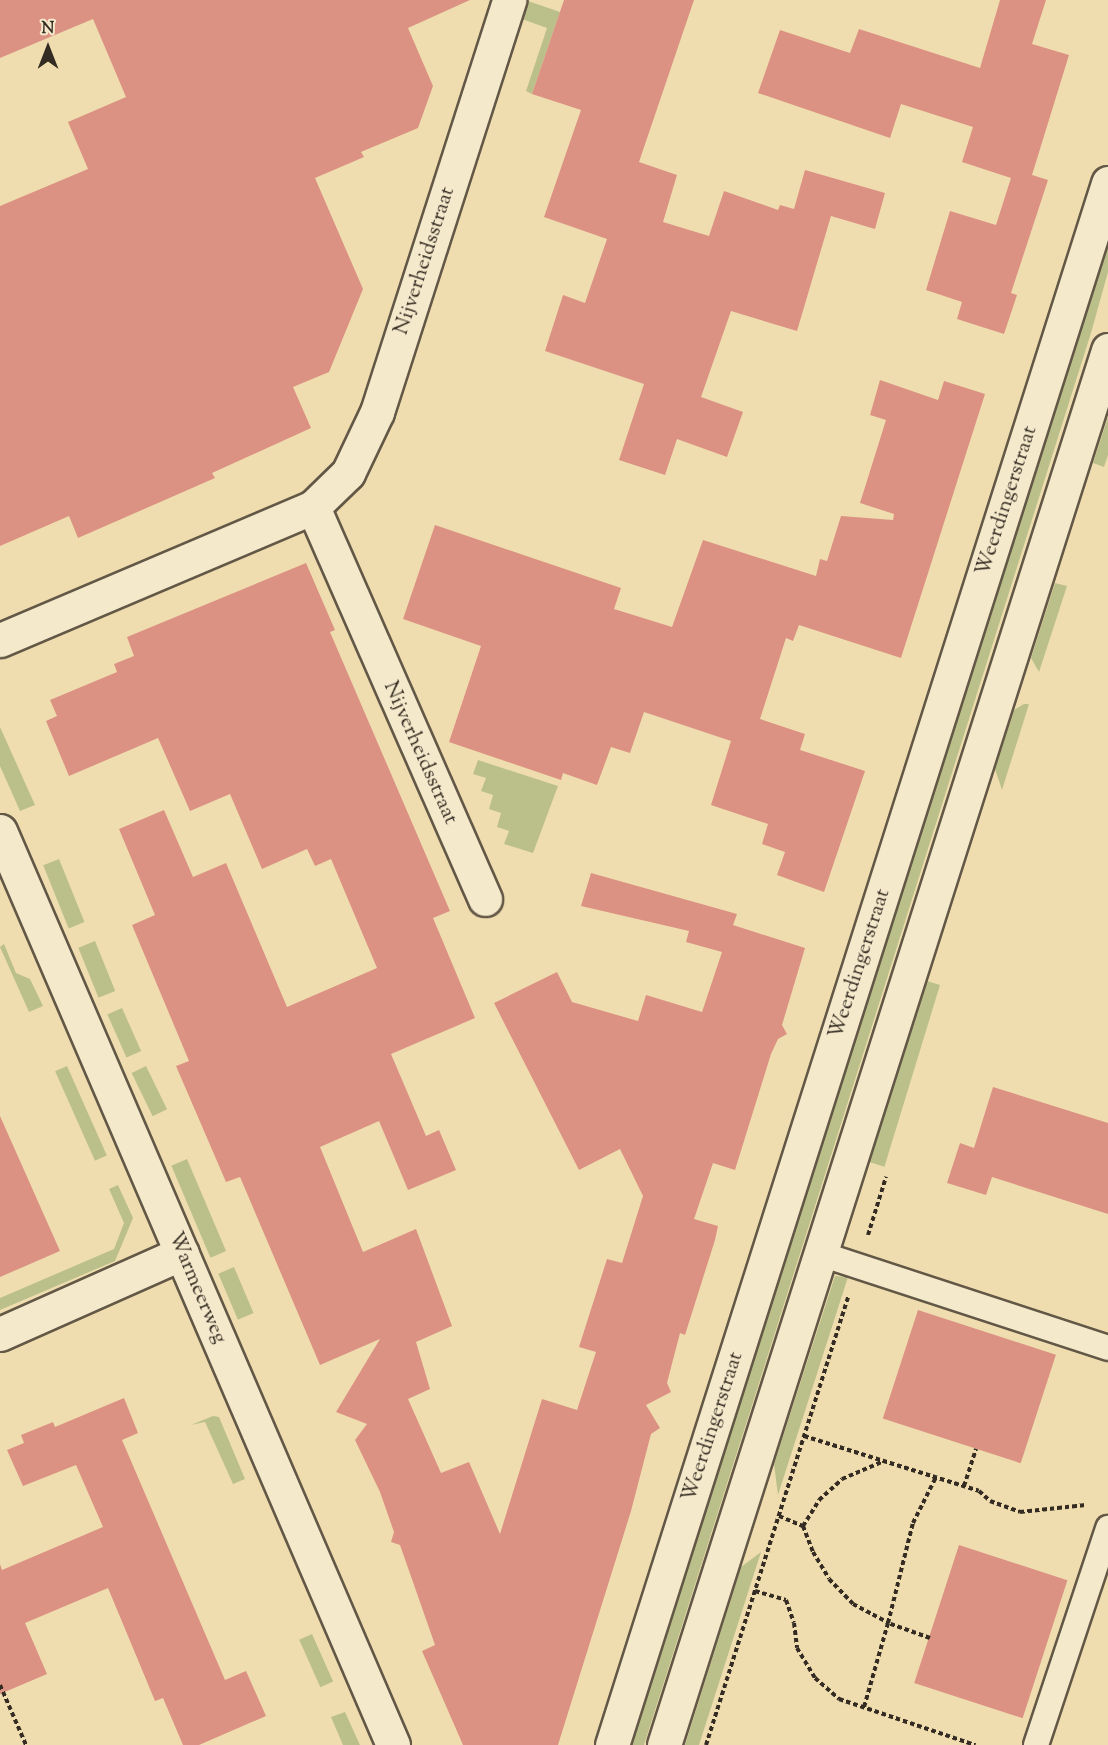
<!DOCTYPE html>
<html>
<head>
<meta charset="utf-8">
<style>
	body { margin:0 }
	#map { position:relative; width:1108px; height:1745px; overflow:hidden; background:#efddb0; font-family:"Sorts Mill Goudy",serif }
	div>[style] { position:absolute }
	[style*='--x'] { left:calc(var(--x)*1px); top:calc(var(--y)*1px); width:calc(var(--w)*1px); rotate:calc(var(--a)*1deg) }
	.green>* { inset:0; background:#bbc08a; transform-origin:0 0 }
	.building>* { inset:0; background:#dc9282; transform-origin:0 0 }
	.path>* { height:4px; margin-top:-2px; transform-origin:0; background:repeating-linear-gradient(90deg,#342c22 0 4.5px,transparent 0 7.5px) }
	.roads { filter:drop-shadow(2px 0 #635846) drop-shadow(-2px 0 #635846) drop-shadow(0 2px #635846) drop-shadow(0 -2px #635846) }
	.lane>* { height:24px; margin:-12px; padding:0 12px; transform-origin:12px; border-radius:12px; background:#f5e9cc }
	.street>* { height:33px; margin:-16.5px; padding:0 16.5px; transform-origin:16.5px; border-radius:16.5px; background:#f5e9cc }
	.secondary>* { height:33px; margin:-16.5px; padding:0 16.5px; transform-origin:16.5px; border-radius:16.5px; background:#f5e9cc }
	span { translate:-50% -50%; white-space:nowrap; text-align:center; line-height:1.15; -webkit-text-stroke:4.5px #f5e9cc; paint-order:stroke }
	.street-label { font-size:21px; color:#342c22 }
	.north { position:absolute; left:18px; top:18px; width:60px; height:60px; -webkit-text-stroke:4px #f5e9cc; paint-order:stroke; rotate:0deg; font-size:16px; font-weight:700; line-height:24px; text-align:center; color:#342c22 }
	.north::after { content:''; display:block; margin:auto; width:21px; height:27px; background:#342c22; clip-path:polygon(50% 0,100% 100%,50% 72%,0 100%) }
</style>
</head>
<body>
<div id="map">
	<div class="green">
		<div style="clip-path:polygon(528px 1px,560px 12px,532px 94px,526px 91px,547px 28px,522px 19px)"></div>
		<div style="clip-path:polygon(1108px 223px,1108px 272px,1091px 333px,767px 1358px,644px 1745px,625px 1745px)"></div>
		<div style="clip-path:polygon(1108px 417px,1108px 455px,1104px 467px,1093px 463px)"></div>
		<div style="clip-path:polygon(1055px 583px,1067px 586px,1039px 672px,1031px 658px)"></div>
		<div style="clip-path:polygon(1024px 704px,1029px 704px,1002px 790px,995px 769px,1014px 710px)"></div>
		<div style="clip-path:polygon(0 727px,35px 805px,20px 811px,0 766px)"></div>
		<div style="clip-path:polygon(478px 760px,558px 786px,533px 853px,504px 844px,509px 831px,497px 827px,501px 813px,489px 809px,493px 795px,481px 791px,486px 778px,473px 774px)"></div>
		<div style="left:59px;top:859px;width:68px;height:17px;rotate:68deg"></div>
		<div style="left:95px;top:941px;width:54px;height:18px;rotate:68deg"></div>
		<div style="clip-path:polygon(4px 944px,16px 973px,30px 979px,43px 1006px,29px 1012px,0 947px)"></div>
		<div style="left:940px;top:985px;width:190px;height:16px;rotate:107deg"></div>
		<div style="left:122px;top:1008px;width:47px;height:16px;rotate:66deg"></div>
		<div style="left:67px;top:1066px;width:98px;height:13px;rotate:66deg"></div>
		<div style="left:146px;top:1066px;width:48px;height:16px;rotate:64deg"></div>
		<div style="left:187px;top:1159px;width:100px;height:17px;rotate:67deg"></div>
		<div style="clip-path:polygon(118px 1185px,133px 1218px,115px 1261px,0 1310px,0 1298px,114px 1249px,124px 1223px,109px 1189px)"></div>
		<div style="left:234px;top:1267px;width:50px;height:17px;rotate:67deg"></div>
		<div style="clip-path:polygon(835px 1276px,848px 1277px,778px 1495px,774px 1464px)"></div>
		<div style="clip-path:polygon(213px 1416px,219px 1417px,245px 1479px,233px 1484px,205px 1422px,191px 1425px)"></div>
		<div style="clip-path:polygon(761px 1552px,699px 1745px,685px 1745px,741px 1567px)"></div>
		<div style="left:312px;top:1634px;width:52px;height:14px;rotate:66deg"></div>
		<div style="clip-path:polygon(345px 1712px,360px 1745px,343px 1745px,331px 1717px)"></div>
	</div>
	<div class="building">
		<div style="clip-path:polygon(0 0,470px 0,408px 28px,433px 86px,418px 128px,361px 152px,364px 157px,315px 178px,363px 289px,329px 372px,293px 387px,311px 428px,212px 473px,215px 478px,78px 538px,69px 516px,0 546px,0 206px,88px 169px,68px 122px,126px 97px,93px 19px,0 58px)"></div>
		<div style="clip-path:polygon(564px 0,694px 0,639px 162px,677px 175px,663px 222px,709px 236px,724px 191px,778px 210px,780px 205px,794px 209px,805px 170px,885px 193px,875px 229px,831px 216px,797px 331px,731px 311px,701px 397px,743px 412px,727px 457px,677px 439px,665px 475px,619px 460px,644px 384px,545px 351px,563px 295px,585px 303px,607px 239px,544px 217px,581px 110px,532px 94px)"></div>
		<div style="clip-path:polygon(1000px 0,1046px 0,1032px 44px,1069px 55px,1032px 175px,1048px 180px,1011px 293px,1017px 295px,1004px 334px,957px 319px,962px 302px,926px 290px,950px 211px,996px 225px,1011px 178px,962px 162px,973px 127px,901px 104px,890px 138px,758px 93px,780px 30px,850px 53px,859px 29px,980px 68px)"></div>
		<div style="clip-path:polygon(880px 380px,938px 400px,944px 381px,985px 394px,901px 658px,799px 625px,793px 641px,786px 638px,760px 719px,805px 734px,800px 750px,865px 771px,824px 892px,777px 875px,785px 852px,762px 844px,768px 824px,711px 805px,731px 741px,644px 712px,630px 753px,611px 747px,597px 785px,563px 773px,561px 780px,449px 742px,481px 646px,403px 619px,435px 525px,621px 588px,614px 609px,672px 627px,703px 540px,816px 576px,820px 559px,827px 561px,841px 516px,893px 520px,894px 514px,860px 503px,886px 420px,870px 415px)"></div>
		<div style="clip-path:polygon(306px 563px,335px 630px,330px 632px,450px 911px,433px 918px,475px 1018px,391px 1054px,426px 1136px,439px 1130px,456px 1170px,408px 1190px,379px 1121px,320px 1147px,363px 1252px,416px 1229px,452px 1326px,416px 1342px,430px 1389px,408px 1399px,441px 1473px,469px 1462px,500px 1534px,542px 1399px,577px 1410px,596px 1352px,579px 1347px,607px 1259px,622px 1263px,643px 1196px,620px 1149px,579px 1170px,494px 1003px,557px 972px,572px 1002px,638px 1021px,646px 995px,702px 1012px,722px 952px,686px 942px,689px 931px,581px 906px,591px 873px,737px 914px,733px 925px,805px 948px,782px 1025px,787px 1034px,778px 1039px,771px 1054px,735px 1170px,713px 1163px,694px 1219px,718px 1226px,715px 1240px,685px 1335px,680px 1333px,667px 1383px,671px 1392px,646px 1405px,660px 1428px,651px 1434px,631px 1511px,558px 1745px,463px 1745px,422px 1651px,435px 1645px,400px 1545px,391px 1542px,394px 1532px,380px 1492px,355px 1440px,367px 1424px,336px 1412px,380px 1339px,320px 1365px,240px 1177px,226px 1182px,176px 1066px,189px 1061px,132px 925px,155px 915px,119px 829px,164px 810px,193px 877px,226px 863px,287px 1007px,377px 968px,331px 859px,315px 866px,307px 849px,262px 869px,230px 794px,190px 811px,158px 738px,69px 776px,46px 721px,57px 716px,50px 700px,117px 672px,114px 664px,134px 656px,127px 637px)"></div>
		<div style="clip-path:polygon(993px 1087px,1108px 1123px,1108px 1214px,992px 1177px,986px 1195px,947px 1183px,960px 1143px,974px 1148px)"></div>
		<div style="clip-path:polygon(0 1116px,60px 1251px,0 1277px)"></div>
		<div style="left:918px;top:1310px;width:145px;height:114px;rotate:18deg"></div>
		<div style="clip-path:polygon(124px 1398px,138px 1433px,122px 1440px,225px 1680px,246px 1671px,266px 1716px,199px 1745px,183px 1745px,163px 1698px,155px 1701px,108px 1588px,25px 1623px,47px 1674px,0 1694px,0 1564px,2px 1570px,103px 1527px,76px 1465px,23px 1486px,7px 1450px,24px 1443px,21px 1435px,53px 1422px,55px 1427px)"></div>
		<div style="left:959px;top:1545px;width:114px;height:145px;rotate:18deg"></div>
	</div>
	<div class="path">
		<div style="--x:868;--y:1235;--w:61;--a:-72.8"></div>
		<div style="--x:804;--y:1436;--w:183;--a:17.4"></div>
		<div style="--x:979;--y:1491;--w:15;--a:42"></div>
		<div style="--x:990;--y:1501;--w:32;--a:20"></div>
		<div style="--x:1020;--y:1512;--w:66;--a:-6.1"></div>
		<div style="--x:964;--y:1486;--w:39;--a:-72"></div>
		<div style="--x:779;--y:1516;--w:26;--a:23"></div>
		<div style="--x:803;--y:1526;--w:28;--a:69"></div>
		<div style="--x:813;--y:1552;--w:31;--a:59"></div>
		<div style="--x:829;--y:1579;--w:35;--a:46"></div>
		<div style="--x:853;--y:1604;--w:40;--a:28"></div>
		<div style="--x:888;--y:1623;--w:87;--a:105.9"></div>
		<div style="--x:803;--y:1526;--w:31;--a:-58"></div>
		<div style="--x:819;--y:1500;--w:31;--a:-42"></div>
		<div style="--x:842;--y:1479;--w:46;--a:-23.2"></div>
		<div style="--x:755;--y:1591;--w:32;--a:16"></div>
		<div style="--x:786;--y:1600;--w:24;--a:71"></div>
		<div style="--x:794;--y:1623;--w:25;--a:83"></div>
		<div style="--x:797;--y:1648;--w:35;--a:59"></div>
		<div style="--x:815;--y:1678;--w:32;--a:41"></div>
		<div style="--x:839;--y:1699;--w:144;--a:18.7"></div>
		<div style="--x:930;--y:1638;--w:45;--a:-160.3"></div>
		<div style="--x:888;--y:1623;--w:103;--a:-76"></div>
		<div style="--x:913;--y:1523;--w:51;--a:-63.4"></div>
		<div style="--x:0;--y:1685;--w:65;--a:66.6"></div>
		<div style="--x:706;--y:1745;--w:470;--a:-72.4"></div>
	</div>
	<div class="roads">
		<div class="lane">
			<div style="--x:821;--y:1254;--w:302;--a:18.1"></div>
			<div style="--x:1036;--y:1745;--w:229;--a:-71.6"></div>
		</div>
		<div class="street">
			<div style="--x:313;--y:507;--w:428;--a:66.3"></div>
			<div style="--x:0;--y:640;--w:340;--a:-23"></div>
			<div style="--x:313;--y:507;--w:49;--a:-44.2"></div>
			<div style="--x:348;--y:473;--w:68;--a:-64.6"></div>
			<div style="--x:377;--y:412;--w:433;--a:-72.2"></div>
			<div style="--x:0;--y:831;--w:995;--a:66.73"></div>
			<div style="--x:0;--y:1334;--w:199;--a:-24"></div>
			<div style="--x:612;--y:1745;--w:1639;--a:-72.38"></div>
		</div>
		<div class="secondary">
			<div style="--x:664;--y:1745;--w:1464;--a:-72.34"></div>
		</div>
	</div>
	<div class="street-label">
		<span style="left:425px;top:261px;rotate:-72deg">Nijverheidsstraat</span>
		<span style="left:1007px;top:501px;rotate:-72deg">Weerdingerstraat</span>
		<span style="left:420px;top:753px;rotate:66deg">Nijverheidsstraat</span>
		<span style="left:860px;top:964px;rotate:-72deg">Weerdingerstraat</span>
		<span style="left:197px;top:1288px;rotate:67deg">Warmeerweg</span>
		<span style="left:713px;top:1427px;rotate:-72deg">Weerdingerstraat</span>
	</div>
	<div class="north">N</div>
</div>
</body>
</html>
